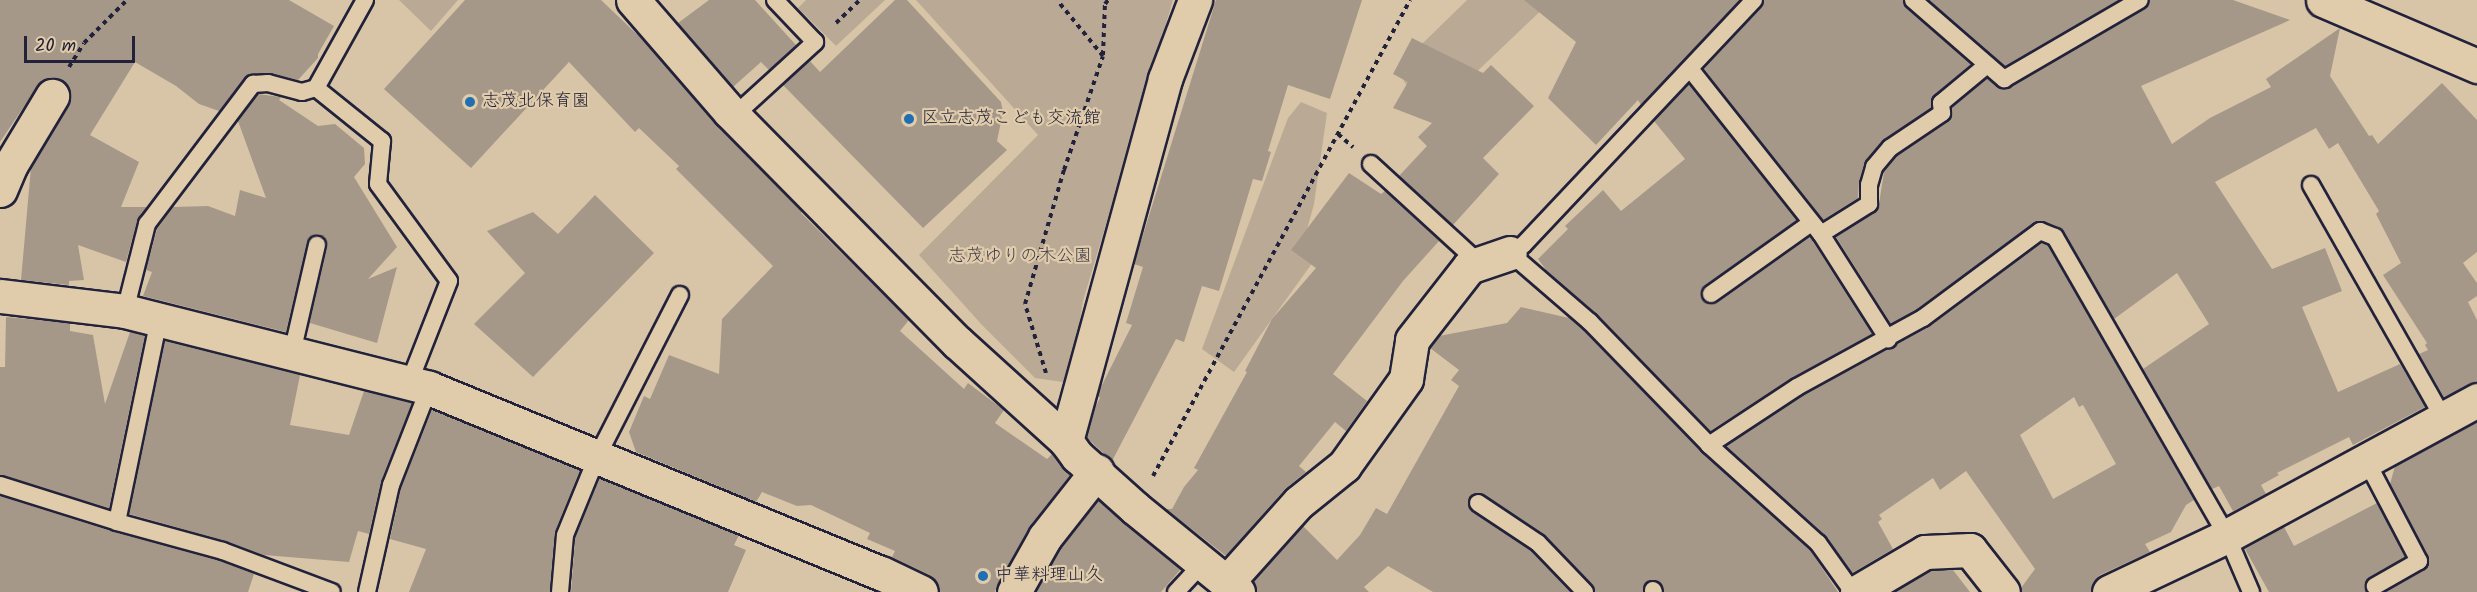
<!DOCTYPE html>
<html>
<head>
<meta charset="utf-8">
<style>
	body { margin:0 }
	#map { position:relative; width:2477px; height:592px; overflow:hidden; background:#d8c5a7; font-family:Kalam,"Klee One",sans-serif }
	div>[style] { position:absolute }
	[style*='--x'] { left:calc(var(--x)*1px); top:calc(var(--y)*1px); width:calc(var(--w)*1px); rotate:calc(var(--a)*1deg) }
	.green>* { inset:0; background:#baaa95 }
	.building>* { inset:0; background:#a69889 }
	.path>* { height:4px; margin-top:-2px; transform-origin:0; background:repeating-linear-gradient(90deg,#22223b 0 4.5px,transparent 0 9px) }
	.roads { filter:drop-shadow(2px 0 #22223b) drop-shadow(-2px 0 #22223b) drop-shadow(0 2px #22223b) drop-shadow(0 -2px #22223b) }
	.lane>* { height:16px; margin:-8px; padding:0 8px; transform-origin:8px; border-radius:8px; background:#e0ccab }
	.street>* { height:33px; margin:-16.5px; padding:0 16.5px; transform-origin:16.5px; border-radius:16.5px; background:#e0ccab }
	.secondary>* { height:33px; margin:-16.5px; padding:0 16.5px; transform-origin:16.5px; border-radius:16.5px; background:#e0ccab }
	.dots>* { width:16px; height:16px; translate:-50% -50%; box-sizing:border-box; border:3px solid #e0ccab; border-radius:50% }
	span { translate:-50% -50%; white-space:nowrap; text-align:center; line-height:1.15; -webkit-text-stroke:4.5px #e0ccab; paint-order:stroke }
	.poi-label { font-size:18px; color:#22223b }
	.left { translate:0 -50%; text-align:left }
	.park-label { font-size:18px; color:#403d4d }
	.scale { position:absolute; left:24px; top:36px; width:111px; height:27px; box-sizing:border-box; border:3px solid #22223b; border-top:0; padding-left:8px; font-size:18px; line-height:21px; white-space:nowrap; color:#22223b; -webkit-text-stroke:4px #e0ccab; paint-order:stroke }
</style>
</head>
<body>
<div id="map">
	<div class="green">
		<div style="clip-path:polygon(399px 0,458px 0,431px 31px)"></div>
		<div style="clip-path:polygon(806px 0,885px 0,836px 46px,798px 8px)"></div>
		<div style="clip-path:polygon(916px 0,1173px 0,1083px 301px,1070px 383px,1035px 378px,982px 325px,919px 255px,1038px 135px)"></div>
		<div style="clip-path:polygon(1467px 0,1552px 0,1443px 104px,1421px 109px,1401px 76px,1423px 43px)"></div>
		<div style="clip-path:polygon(1301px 102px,1327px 113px,1314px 204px,1305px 237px,1318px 255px,1234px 372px,1202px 349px,1288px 118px)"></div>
	</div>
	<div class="building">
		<div style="clip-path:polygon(0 0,289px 0,334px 26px,318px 54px,318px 58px,298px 80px,270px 73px,248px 75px,219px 111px,199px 104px,176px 86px,135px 62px,90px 135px,139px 162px,121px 207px,147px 207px,137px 221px,126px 262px,78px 245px,84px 280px,69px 281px,69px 285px,21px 280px,31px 167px,68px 106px,71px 96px,68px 86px,61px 80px,52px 77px,42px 80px,0 142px)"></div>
		<div style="clip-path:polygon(465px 0,601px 0,644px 41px,716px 124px,802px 212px,801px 213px,909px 320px,900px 331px,964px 389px,968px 383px,1004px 410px,995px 423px,1047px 459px,1052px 454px,1070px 475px,1029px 528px,998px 583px,995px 592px,939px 592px,937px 582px,930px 575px,892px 557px,895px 551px,867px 539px,870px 533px,811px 505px,797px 506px,762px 492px,756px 502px,636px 452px,629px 432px,644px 396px,650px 399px,669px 355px,719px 374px,722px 319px,773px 266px,676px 169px,679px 166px,639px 128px,635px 132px,569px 62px,471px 168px,384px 89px)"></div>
		<div style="clip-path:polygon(709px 0,755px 0,796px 45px,769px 70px,761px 62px,733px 87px,678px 23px)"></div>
		<div style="clip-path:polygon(895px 0,907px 0,1001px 102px,1003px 112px,997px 141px,1007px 150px,923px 228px,783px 85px,810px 61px,820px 72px)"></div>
		<div style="clip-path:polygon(1216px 0,1362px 0,1330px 99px,1288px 85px,1268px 151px,1271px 152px,1262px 181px,1253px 179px,1219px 291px,1202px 286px,1184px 342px,1176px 339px,1112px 461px,1086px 437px,1094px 409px,1100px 398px,1098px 396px,1099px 391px,1132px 325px,1126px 323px,1143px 267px,1134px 264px)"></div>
		<div style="clip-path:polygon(1524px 0,1740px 0,1641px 105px,1638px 100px,1596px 145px,1548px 98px,1576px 42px)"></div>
		<div style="clip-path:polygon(1764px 0,1903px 0,1906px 8px,1971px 64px,1934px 95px,1931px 108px,1882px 141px,1864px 164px,1859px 182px,1858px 198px,1823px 220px,1704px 69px,1762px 7px)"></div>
		<div style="clip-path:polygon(1929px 0,2119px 0,2005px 66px)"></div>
		<div style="clip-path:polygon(2150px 0,2233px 0,2290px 20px,2141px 86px,2172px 144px,2210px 118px,2271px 87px,2266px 79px,2340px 28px,2330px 76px,2369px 136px,2372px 135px,2378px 144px,2442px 83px,2477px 120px,2477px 252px,2463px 263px,2477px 283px,2477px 296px,2468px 302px,2477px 320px,2477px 381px,2444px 397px,2419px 354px,2428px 350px,2425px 345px,2427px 343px,2383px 275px,2401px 263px,2376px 214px,2379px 211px,2338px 143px,2329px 149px,2316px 128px,2215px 182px,2272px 269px,2325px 248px,2342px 291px,2302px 307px,2338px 392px,2400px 364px,2425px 407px,2353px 445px,2349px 437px,2277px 473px,2279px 475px,2261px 485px,2266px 494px,2233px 511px,2219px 486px,2212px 489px,2143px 369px,2209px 324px,2177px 273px,2114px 319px,2064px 232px,2059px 227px,2038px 221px,1917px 309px,1891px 324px,1836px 237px,1878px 210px,1884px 172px,1897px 156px,1948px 122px,1952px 117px,1952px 108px,1987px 78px,1998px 87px,2009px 88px,2145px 9px)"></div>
		<div style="clip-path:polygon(1412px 38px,1483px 73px,1491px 65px,1534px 106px,1483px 158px,1499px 174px,1453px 225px,1399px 176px,1427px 146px,1418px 137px,1432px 123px,1393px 108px,1408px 82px,1393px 74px)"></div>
		<div style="clip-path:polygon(1689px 84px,1797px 220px,1705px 285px,1701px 294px,1703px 301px,1711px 304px,1717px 303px,1810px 237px,1872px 334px,1792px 378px,1710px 431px,1598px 315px,1547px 271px,1538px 259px,1568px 229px,1565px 226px,1603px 190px,1621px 211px,1685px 159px,1654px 121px)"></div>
		<div style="clip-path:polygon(258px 94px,281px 97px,279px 100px,318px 126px,335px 124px,364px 148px,365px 164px,354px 177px,397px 247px,368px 279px,397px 267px,377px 343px,310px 323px,306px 338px,327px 247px,325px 238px,319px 235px,310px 237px,307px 243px,286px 332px,143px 296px,152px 272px,146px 270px,157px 229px,173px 207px,208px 206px,235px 216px,240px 190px,266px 198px,238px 121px)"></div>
		<div style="clip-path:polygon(1349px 173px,1381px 194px,1385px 191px,1439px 241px,1403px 281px,1333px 374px,1367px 401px,1346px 431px,1335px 422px,1299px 466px,1306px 472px,1285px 489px,1226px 556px,1166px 509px,1172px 509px,1184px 487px,1198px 470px,1194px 468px,1247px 372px,1245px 371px,1272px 319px,1316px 268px,1291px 250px)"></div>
		<div style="clip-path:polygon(595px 195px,654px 253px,533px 377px,474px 324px,525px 273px,487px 231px,533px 212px,558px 234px)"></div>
		<div style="clip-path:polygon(evenodd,2042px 243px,2048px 245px,2194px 500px,2186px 505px,2171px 532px,2145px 544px,2150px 552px,2100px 575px,2093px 582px,2091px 592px,2021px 592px,2021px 588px,2035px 569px,1966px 471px,1940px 490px,1933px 478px,1879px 515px,1882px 519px,1878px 522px,1893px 549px,1852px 573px,1825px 535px,1726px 446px,1802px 396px,1929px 327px,2042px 243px,2074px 397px,2079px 407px,2083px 405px,2116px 464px,2053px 499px,2020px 435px,2074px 397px)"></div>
		<div style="clip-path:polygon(1521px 307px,1569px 318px,1583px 330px,1702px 452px,1810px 550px,1838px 592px,1664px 592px,1659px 582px,1653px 580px,1645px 584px,1643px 592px,1595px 592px,1593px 585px,1545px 536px,1478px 493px,1470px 497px,1468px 502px,1472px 511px,1531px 551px,1570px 592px,1433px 592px,1388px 566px,1364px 587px,1369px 592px,1256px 592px,1253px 581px,1303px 526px,1337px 560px,1360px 535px,1376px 508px,1387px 514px,1459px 386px,1451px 380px,1459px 370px,1430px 348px,1439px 336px,1507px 323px)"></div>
		<div style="clip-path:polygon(6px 317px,70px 323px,70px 331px,93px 335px,105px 404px,130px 332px,145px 335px,109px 508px,0 475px,0 367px,5px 367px)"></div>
		<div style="clip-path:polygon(165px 341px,300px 375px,290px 425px,349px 435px,364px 391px,412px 403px,381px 481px,369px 534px,358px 531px,349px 562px,264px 555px,226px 541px,129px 514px)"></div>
		<div style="clip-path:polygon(432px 410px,580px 470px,555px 531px,550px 592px,409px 592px,426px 549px,390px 539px,401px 488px)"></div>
		<div style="clip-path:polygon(2477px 421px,2477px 592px,2386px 592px,2424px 570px,2429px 562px,2390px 484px,2395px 466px)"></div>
		<div style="clip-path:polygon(600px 478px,739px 535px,734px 545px,746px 550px,728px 592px,571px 592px,575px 538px)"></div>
		<div style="clip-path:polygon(0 496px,114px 532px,220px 561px,254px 574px,248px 592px,0 592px)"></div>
		<div style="clip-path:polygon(1098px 500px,1181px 569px,1161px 592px,1036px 592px,1061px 547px)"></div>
		<div style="clip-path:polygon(2377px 503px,2405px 557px,2369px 577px,2365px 585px,2367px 592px,2269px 592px,2245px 549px,2284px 527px,2294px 546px)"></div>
		<div style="clip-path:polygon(1953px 570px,1970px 592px,1894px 592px,1930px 571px)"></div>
	</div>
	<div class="path">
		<div style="--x:836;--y:23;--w:33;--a:-44"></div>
		<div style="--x:1103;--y:55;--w:51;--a:-87.8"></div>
		<div style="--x:1105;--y:4;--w:5;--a:-53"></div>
		<div style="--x:69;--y:67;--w:28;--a:-58"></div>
		<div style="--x:84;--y:43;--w:61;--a:-45"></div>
		<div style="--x:1338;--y:134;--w:20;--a:41"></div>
		<div style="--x:1046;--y:373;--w:72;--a:-106.9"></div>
		<div style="--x:1025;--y:304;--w:140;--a:-73.8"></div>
		<div style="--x:1064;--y:170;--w:120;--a:-71.1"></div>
		<div style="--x:1103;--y:56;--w:72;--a:-129.4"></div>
		<div style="--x:1153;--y:476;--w:541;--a:-61.63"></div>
	</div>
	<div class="roads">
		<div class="lane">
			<div style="--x:365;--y:0;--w:101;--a:119.1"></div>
			<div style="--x:316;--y:88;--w:85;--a:38.8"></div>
			<div style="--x:382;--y:141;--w:43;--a:95.3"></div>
			<div style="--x:378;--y:184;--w:120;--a:53.8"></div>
			<div style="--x:449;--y:281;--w:110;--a:111.4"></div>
			<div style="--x:1754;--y:0;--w:337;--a:133.3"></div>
			<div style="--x:1523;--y:245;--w:15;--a:148"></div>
			<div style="--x:1510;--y:253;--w:106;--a:40.8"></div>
			<div style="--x:1590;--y:322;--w:171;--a:45.9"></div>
			<div style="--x:1709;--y:445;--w:147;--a:42"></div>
			<div style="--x:1818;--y:543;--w:60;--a:54.5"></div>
			<div style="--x:1913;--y:0;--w:121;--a:41"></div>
			<div style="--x:2004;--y:79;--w:157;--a:-30.2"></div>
			<div style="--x:1691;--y:70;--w:209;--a:51.6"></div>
			<div style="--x:1821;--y:234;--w:125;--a:57.5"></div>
			<div style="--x:734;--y:116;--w:110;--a:-42.4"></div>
			<div style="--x:815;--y:42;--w:58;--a:-133.6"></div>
			<div style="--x:1371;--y:164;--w:148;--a:42.5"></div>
			<div style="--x:2311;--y:185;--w:269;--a:60.4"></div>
			<div style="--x:1821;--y:234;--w:57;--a:-32"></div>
			<div style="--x:1869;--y:204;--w:19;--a:-90"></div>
			<div style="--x:1869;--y:185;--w:19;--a:-74"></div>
			<div style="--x:1874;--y:167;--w:25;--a:-50"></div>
			<div style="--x:1890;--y:148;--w:63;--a:-33.9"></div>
			<div style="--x:1942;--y:113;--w:10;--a:-96"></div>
			<div style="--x:1941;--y:103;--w:60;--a:-39.6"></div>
			<div style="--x:1711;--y:294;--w:123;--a:-35.4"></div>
			<div style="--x:125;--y:311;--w:90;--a:-75.8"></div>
			<div style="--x:147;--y:224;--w:176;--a:-52.9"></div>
			<div style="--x:253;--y:84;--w:15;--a:-4"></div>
			<div style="--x:268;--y:83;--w:35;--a:15"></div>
			<div style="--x:302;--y:92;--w:15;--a:-16"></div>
			<div style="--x:292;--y:353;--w:111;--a:-77"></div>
			<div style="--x:1709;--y:445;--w:105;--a:-33.4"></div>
			<div style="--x:1797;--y:387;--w:144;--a:-28.7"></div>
			<div style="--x:1923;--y:318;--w:146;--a:-36.6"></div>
			<div style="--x:2040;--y:231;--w:16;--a:22"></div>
			<div style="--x:2055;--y:237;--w:345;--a:60.1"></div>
			<div style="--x:2227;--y:536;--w:61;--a:66.8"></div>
			<div style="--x:2367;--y:462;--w:112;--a:62.3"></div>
			<div style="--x:2419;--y:561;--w:51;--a:150.4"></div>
			<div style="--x:0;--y:485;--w:123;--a:17.5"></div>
			<div style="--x:117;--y:522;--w:110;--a:15.3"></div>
			<div style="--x:223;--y:551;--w:116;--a:20.6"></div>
			<div style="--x:1478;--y:503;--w:72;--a:33.7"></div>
			<div style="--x:1538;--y:543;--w:68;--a:46.2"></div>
			<div style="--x:117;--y:522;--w:206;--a:-78.3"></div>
			<div style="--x:1653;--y:590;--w:2;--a:63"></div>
			<div style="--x:367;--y:592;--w:110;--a:-77.4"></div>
			<div style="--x:391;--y:485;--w:104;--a:-68.6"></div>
			<div style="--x:560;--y:592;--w:57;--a:-85"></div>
			<div style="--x:565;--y:535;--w:84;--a:-67.7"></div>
			<div style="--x:597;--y:457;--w:182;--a:-62.9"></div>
			<div style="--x:1176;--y:592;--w:41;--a:-47"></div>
		</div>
		<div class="street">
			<div style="--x:633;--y:0;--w:148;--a:49.1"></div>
			<div style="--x:730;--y:112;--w:323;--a:45.4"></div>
			<div style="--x:957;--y:342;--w:147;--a:42.2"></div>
			<div style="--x:1066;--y:441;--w:19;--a:54"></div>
			<div style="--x:1077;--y:456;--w:78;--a:41.9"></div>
			<div style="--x:1135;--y:508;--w:133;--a:39.2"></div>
			<div style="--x:0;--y:190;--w:26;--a:-67"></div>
			<div style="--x:10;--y:166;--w:82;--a:-59"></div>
			<div style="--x:0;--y:296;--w:126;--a:6.8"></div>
			<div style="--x:125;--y:311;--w:314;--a:14.2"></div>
			<div style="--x:429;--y:388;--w:488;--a:22.3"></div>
			<div style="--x:881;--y:573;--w:44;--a:25.4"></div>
			<div style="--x:1066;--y:441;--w:375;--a:-74.7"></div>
			<div style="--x:1165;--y:79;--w:85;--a:-69.2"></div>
			<div style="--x:1228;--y:581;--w:106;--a:-48.1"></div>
			<div style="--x:1299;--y:502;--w:58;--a:-38.7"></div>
			<div style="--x:1344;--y:466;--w:107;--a:-54.5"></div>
			<div style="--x:1406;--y:379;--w:39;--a:-81"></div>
			<div style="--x:1412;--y:340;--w:93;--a:-52"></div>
			<div style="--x:1469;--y:267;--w:43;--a:-18.9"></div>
			<div style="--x:1014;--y:592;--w:63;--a:-60.6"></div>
			<div style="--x:1045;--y:537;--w:84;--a:-51.8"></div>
			<div style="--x:1857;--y:592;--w:79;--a:-30.5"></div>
			<div style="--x:1925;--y:552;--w:45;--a:-2.5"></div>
			<div style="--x:1970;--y:550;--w:53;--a:51.8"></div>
			<div style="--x:2109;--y:592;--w:131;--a:-25.4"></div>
			<div style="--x:2227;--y:536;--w:285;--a:-28.5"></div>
		</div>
		<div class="secondary">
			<div style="--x:2323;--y:0;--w:168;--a:23.2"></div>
		</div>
	</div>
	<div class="dots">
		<div style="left:470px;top:102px;background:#1f6fb2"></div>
		<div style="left:909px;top:119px;background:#1f6fb2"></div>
		<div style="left:983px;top:576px;background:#1f6fb2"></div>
	</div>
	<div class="poi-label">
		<span class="left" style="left:482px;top:102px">志茂北保育園</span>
		<span class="left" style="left:921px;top:119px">区立志茂こども交流館</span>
		<span class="left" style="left:995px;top:576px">中華料理山久</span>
	</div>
	<div class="park-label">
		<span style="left:1020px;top:257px">志茂ゆりの木公園</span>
	</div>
	<div class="scale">20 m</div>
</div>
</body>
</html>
